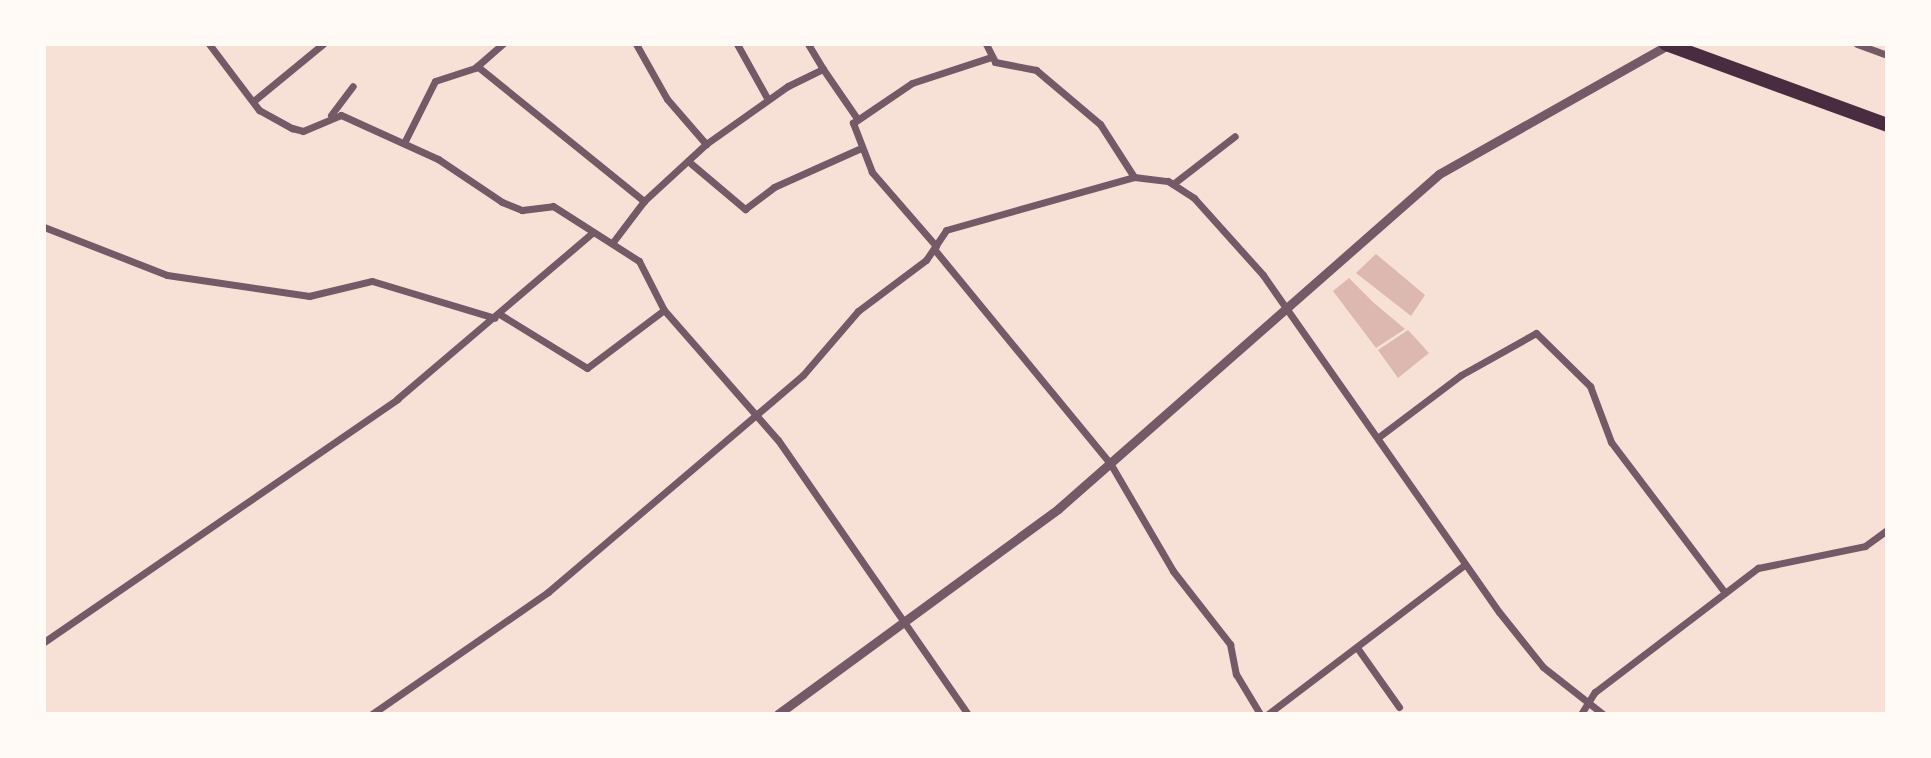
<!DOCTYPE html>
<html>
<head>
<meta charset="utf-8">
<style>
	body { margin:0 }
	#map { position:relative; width:1931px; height:758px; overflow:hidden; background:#f7e1d7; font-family:"Titillium Web",sans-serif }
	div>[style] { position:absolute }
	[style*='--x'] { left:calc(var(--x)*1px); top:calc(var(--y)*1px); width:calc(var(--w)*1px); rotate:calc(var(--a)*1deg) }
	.water>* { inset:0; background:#dcb8b0 }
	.minor>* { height:7px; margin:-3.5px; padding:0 3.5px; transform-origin:3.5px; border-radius:3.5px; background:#755966 }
	.tertiary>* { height:9px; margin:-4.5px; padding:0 4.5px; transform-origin:4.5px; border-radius:4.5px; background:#755966 }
	.motorway>* { height:14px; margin:-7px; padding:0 7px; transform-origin:7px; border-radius:7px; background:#4a2c40 }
	span { translate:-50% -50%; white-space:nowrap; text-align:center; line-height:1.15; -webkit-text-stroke:6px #fffaf5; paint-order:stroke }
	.frame { position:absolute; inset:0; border:46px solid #fffaf5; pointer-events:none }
</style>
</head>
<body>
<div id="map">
	<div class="water">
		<div style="clip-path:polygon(1376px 254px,1425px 295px,1411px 316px,1356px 273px)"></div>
		<div style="clip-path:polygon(1349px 278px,1374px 303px,1405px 329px,1376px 348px,1333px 291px)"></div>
		<div style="clip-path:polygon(1408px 330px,1429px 353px,1398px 378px,1378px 350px)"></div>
	</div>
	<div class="minor">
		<div style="--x:209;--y:44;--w:83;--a:52.9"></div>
		<div style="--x:259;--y:110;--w:38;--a:29"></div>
		<div style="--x:292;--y:128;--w:11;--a:15"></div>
		<div style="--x:303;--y:131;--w:41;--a:-22.8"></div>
		<div style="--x:341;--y:115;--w:107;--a:24.4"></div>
		<div style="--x:438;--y:159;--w:77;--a:33.9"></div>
		<div style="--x:502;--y:202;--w:22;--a:22"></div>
		<div style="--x:522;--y:210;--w:31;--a:-7"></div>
		<div style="--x:553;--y:206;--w:102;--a:32.6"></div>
		<div style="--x:639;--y:261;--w:55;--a:63"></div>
		<div style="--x:664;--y:310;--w:173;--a:48.8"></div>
		<div style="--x:778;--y:440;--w:333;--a:55.3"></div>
		<div style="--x:636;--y:44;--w:63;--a:60.6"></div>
		<div style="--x:667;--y:99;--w:60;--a:49.1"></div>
		<div style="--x:737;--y:44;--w:62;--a:60.9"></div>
		<div style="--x:808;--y:44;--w:29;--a:59"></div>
		<div style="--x:986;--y:44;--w:20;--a:63"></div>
		<div style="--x:995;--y:62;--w:42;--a:11"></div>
		<div style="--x:1036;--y:70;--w:84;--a:40.2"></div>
		<div style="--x:1100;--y:124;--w:63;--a:57.3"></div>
		<div style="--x:1857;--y:44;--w:32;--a:20"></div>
		<div style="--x:477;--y:66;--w:215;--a:39"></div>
		<div style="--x:256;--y:99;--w:87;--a:-39.4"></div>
		<div style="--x:331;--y:115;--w:36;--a:-53"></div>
		<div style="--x:404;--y:143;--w:69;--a:-63.4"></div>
		<div style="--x:435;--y:81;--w:42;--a:-18"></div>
		<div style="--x:475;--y:68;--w:37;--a:-41"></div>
		<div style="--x:688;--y:161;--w:75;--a:40.1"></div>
		<div style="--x:745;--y:209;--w:36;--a:-37"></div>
		<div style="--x:774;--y:187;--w:93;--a:-24.1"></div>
		<div style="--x:1173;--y:184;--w:78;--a:-37.7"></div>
		<div style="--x:44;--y:227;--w:132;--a:21.3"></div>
		<div style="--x:167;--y:275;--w:144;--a:8.4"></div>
		<div style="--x:309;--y:296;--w:65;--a:-13.4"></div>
		<div style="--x:372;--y:281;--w:128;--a:16.7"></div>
		<div style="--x:613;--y:242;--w:51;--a:-52.9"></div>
		<div style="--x:644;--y:201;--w:84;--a:-42.6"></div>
		<div style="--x:706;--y:144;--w:100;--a:-35.3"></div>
		<div style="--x:788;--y:86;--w:39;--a:-26"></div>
		<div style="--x:823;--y:69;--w:58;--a:55.5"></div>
		<div style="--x:936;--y:246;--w:98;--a:-130.9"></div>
		<div style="--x:872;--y:172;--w:53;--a:-111.2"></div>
		<div style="--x:853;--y:123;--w:71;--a:-34.1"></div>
		<div style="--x:912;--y:83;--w:83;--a:-18.2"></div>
		<div style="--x:934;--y:249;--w:277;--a:50.6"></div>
		<div style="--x:1110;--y:463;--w:125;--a:59.7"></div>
		<div style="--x:1173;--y:571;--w:93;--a:52"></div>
		<div style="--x:1230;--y:644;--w:31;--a:79"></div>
		<div style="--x:1236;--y:674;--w:47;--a:59"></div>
		<div style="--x:501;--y:315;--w:101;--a:31.6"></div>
		<div style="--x:587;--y:368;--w:96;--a:-37"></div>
		<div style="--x:1380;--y:436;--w:101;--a:-37"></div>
		<div style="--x:1461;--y:375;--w:86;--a:-29.2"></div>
		<div style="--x:1536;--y:333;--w:76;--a:44.5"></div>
		<div style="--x:1590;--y:386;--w:60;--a:69.4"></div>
		<div style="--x:1611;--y:442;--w:189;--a:52.9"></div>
		<div style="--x:44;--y:642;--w:429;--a:-34.5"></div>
		<div style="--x:397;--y:399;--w:257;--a:-40.4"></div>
		<div style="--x:1358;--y:649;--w:71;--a:54.7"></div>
		<div style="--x:372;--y:714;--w:214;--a:-34.7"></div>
		<div style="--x:548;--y:592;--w:335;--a:-40.4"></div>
		<div style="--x:803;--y:375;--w:84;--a:-49.3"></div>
		<div style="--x:858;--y:311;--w:85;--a:-36.9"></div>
		<div style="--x:926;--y:260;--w:36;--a:-56"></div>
		<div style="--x:946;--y:230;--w:195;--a:-15.7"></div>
		<div style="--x:1134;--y:177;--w:34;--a:7"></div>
		<div style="--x:1168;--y:181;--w:31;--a:33"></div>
		<div style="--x:1194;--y:198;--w:103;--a:48.1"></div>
		<div style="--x:1263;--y:275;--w:411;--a:55"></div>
		<div style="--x:1499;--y:612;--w:70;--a:51.3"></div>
		<div style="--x:1543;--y:667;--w:76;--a:38.1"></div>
		<div style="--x:1268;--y:714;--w:246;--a:-37.2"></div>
		<div style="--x:1581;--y:714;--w:26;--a:-58"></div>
		<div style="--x:1595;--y:692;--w:205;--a:-37.3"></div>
		<div style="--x:1758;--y:568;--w:109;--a:-11.6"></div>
		<div style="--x:1865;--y:546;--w:27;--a:-36"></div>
	</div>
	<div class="tertiary">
		<div style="--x:778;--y:714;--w:347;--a:-36.2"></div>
		<div style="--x:1058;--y:509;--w:507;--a:-41.32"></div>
		<div style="--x:1439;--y:174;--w:265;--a:-29.4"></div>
	</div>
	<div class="motorway">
		<div style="--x:1666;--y:44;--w:235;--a:20.1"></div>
	</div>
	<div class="frame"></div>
</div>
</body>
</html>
